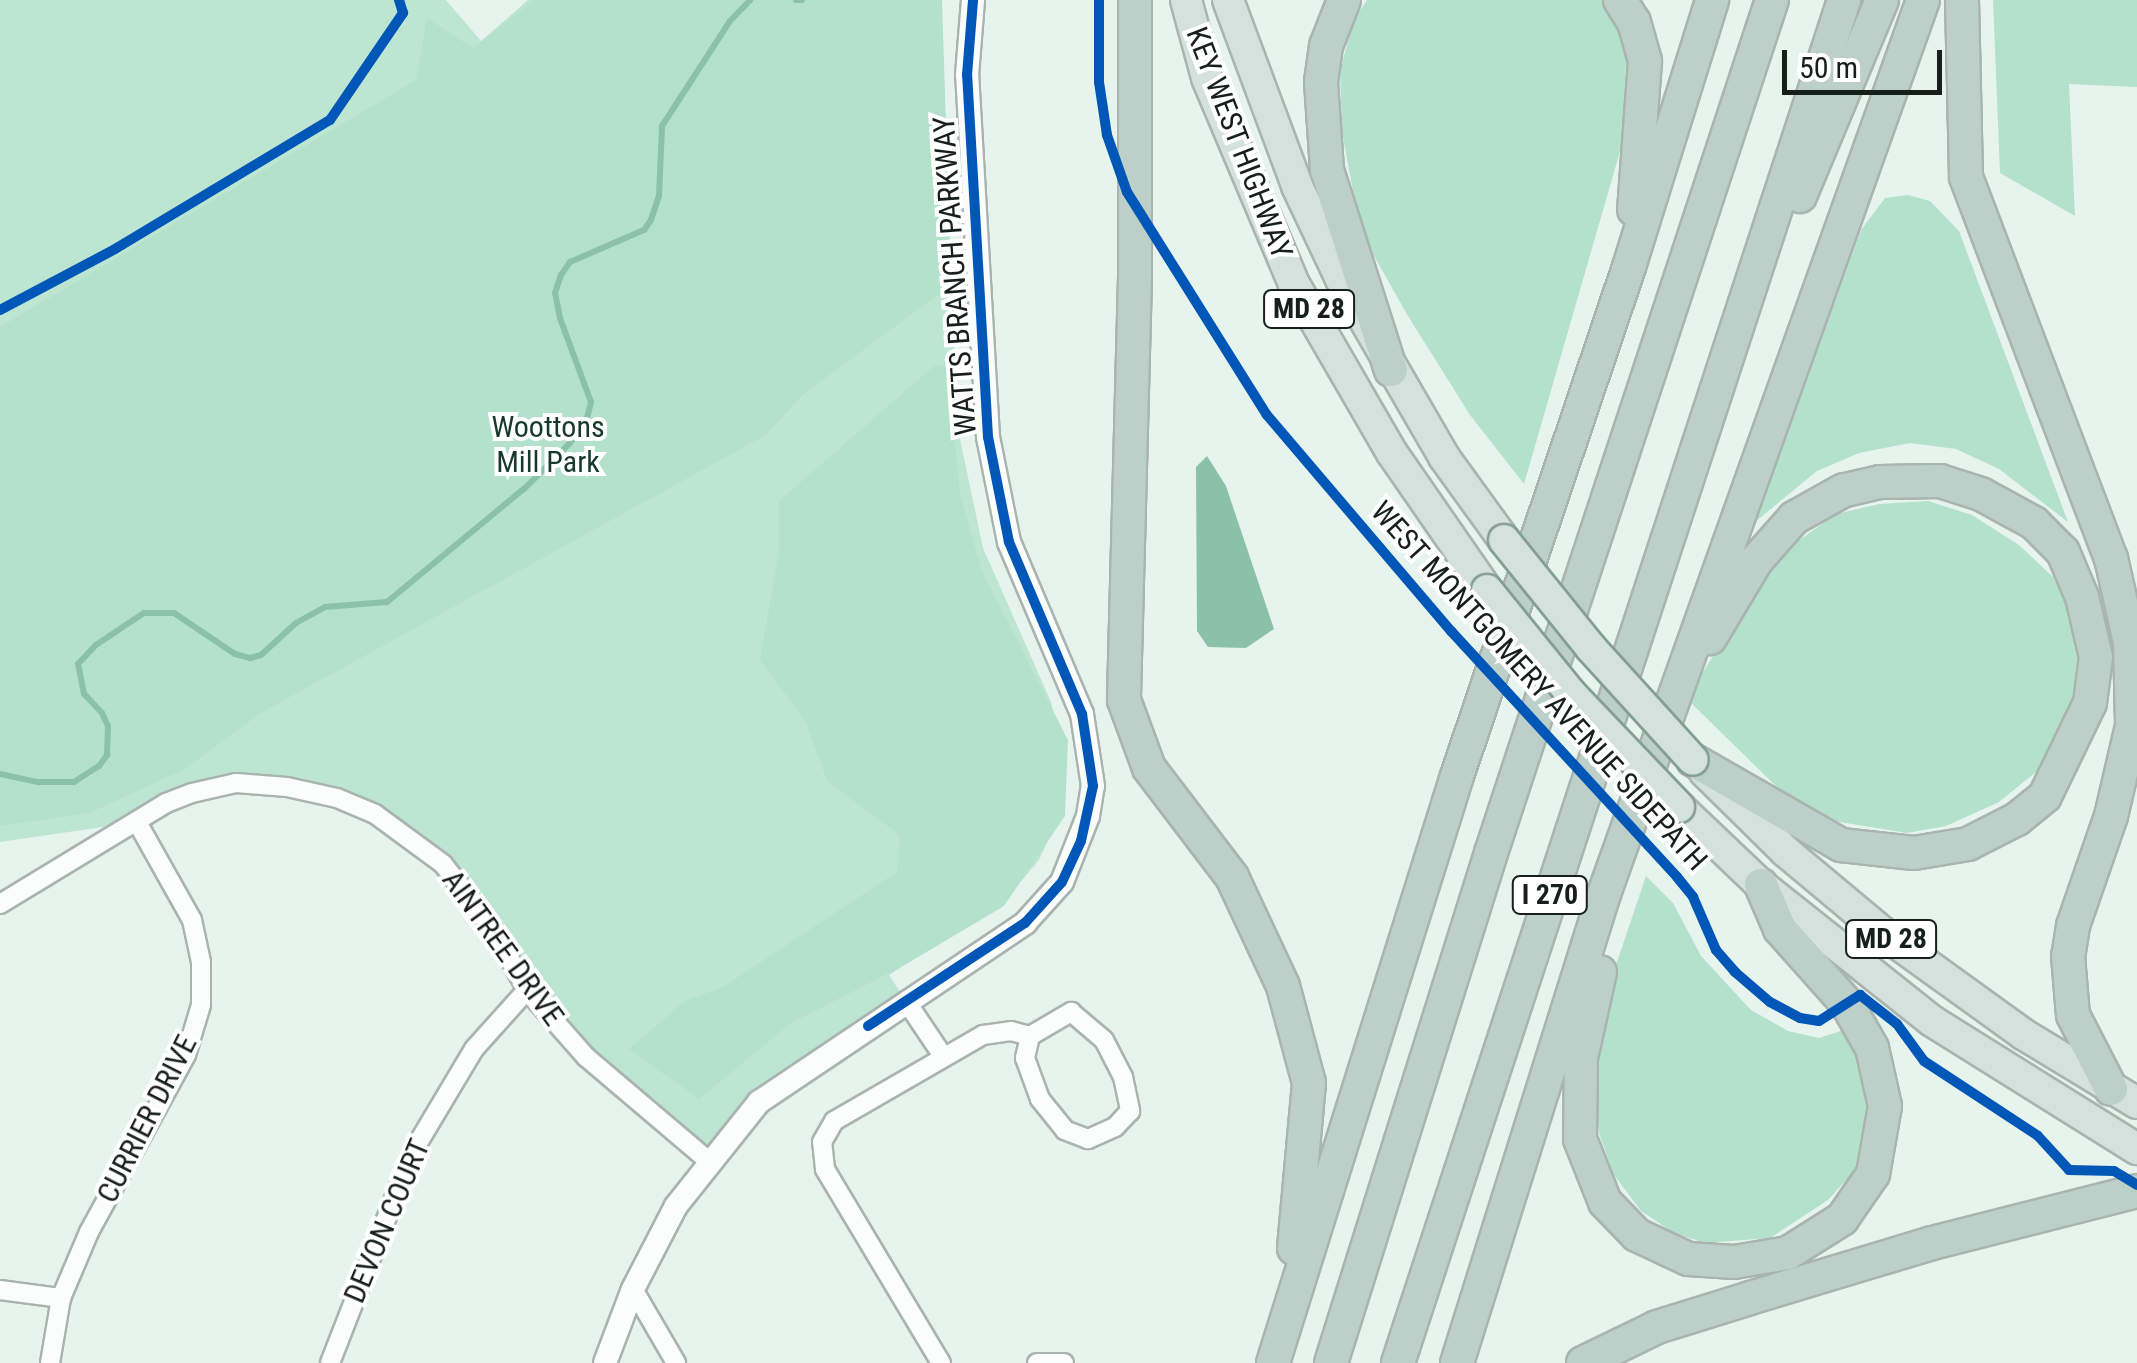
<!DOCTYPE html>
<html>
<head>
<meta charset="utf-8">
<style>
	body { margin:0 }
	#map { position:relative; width:2137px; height:1363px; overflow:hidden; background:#e7f4ed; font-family:"Roboto Condensed",sans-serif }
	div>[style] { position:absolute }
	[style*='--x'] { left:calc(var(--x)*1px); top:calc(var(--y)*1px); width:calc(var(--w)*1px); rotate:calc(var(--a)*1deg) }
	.green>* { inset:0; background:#bce5d2 }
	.forest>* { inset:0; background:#b3e1cc }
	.water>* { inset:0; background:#8ac1a8 }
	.stream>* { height:6px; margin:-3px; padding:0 3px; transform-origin:3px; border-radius:3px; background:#8ac1a8 }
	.roads { filter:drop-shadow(2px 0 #aab4af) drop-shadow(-2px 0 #aab4af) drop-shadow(0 2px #aab4af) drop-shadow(0 -2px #aab4af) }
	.minor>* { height:18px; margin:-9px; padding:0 9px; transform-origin:9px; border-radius:9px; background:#fbfdfc }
	.tertiary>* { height:22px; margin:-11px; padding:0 11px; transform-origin:11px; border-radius:11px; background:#fbfdfc }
	.primary>* { height:30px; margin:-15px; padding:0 15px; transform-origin:15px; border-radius:15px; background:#d5e1dd }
	.motorway>* { height:32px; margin:-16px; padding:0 16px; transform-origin:16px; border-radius:16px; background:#bccfc8 }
	.bridges { filter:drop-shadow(2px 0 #859e94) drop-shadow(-2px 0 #859e94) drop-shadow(0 2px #859e94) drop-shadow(0 -2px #859e94) }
	.primary-bridge>* { height:30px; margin:-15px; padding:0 15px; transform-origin:15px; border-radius:15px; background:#d5e1dd }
	.cycleway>* { height:10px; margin:-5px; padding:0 5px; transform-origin:5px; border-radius:5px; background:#0057b8 }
	span { translate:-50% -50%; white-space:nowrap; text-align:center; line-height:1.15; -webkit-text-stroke:8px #fff; paint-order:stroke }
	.shield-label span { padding:2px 8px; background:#fff; border:2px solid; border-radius:8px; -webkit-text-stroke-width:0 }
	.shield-label { font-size:28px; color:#171f1b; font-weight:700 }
	.street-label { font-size:30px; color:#171f1b }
	.park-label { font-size:30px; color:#17392b }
	.scale { position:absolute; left:1782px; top:50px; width:160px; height:45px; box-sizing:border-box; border:5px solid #171f1b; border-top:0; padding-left:12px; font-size:30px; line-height:35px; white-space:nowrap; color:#171f1b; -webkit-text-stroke:8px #fff; paint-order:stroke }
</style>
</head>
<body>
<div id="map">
	<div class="green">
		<div style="clip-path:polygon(0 0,446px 0,481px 41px,528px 0,941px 0,957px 425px,983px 548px,1051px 702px,1058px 730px,1054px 827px,1039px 860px,1008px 897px,889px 975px,906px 1001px,777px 1087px,710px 1162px,586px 1057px,470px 894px,375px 814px,236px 783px,137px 822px,0 842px)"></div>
	</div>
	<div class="forest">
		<div style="clip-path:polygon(534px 0,942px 0,951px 285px,804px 394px,764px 436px,259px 714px,185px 769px,89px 813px,0 826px,0 327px,416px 80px,427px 18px,473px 48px)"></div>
		<div style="clip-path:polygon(1367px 0,1604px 0,1611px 7px,1626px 55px,1625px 134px,1524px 484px,1470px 415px,1408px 316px,1374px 256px,1355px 202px,1342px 132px,1340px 70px,1354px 20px)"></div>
		<div style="clip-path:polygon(1993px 0,2137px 0,2137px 87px,2069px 84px,2075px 216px,2000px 173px)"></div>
		<div style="clip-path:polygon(1908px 195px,1930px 201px,1959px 231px,2068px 522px,1999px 469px,1956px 449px,1910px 443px,1859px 453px,1817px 471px,1755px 522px,1861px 230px,1885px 198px)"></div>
		<div style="clip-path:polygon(935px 365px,948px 367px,960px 494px,981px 569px,1068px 740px,1065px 816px,1004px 906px,903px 966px,791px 1023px,699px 1099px,629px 1049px,685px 1001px,723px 987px,897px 872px,900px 835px,827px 781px,806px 722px,760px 660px,779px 552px,779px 501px)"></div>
		<div style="clip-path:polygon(1928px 501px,1972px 515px,2019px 545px,2053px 577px,2070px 612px,2080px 656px,2076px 692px,2064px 734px,2036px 772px,1999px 802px,1946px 826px,1907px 833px,1828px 820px,1786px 796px,1686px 698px,1759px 585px,1798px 541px,1836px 514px,1879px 504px)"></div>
		<div style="clip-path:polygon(1646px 876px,1673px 903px,1701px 956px,1751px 1010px,1788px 1031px,1819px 1038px,1847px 1029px,1862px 1051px,1870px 1091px,1863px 1154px,1850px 1176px,1828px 1200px,1770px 1238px,1705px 1243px,1674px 1233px,1641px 1211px,1614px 1175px,1599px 1133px,1593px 1082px,1613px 974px)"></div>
	</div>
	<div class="water">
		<div style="clip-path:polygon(1207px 456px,1226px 486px,1274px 629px,1246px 648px,1208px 647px,1197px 631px,1196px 467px)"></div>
	</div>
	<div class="stream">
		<div style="--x:796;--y:0;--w:6;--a:0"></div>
		<div style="--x:0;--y:774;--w:40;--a:12"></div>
		<div style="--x:39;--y:782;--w:35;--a:0"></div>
		<div style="--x:74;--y:782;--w:30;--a:-33"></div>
		<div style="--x:99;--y:766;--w:14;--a:-54"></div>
		<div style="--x:107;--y:755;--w:29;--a:-88"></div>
		<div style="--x:108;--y:726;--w:14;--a:-115"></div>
		<div style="--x:102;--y:713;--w:26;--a:-133"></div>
		<div style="--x:84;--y:694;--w:31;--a:-101"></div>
		<div style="--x:78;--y:664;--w:26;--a:-47"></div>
		<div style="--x:96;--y:645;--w:58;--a:-33.7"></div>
		<div style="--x:144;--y:613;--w:30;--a:0"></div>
		<div style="--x:174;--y:613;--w:73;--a:33.9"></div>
		<div style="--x:235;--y:654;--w:16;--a:15"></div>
		<div style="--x:250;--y:658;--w:11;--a:-15"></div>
		<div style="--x:261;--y:655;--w:47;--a:-42.4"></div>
		<div style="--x:296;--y:623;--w:33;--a:-29"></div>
		<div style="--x:325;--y:607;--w:62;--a:-4.6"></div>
		<div style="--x:387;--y:602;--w:179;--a:-39.6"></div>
		<div style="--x:525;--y:488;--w:62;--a:-45"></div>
		<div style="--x:569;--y:444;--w:25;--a:-50"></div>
		<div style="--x:585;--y:425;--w:24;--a:-75"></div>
		<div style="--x:591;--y:402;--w:90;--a:-110.3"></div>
		<div style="--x:560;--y:318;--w:25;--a:-101"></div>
		<div style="--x:555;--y:293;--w:19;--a:-72"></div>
		<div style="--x:561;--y:275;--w:16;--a:-55"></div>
		<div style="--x:570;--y:262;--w:81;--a:-23.4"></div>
		<div style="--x:644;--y:230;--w:12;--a:-55"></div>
		<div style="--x:651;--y:220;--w:25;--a:-72"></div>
		<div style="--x:659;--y:196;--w:70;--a:-87.5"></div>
		<div style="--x:662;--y:126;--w:125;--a:-57.1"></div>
		<div style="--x:730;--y:21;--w:29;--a:-46"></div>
	</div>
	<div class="roads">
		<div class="minor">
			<div style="--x:0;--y:904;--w:194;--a:-31.3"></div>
			<div style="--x:166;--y:803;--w:28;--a:-21"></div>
			<div style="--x:192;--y:793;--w:45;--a:-12.8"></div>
			<div style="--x:236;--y:783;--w:51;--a:4.5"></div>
			<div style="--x:287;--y:787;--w:51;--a:12.4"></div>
			<div style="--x:337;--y:798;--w:41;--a:22.8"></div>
			<div style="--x:375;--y:814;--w:84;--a:36.3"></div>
			<div style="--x:443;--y:864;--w:78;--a:52.3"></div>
			<div style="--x:491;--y:926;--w:73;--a:60.6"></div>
			<div style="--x:527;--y:990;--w:89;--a:48.6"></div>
			<div style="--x:586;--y:1057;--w:162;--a:40.3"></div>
			<div style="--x:906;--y:1001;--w:66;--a:56.1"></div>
			<div style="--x:633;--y:1289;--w:86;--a:59.8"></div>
			<div style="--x:0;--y:1290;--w:62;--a:7.5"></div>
			<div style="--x:50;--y:1363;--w:66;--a:-80.4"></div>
			<div style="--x:61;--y:1298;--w:72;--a:-67"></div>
			<div style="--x:89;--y:1232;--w:202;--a:-61.3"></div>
			<div style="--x:186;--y:1055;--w:52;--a:-73.3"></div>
			<div style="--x:201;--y:1005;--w:43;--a:-90"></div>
			<div style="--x:201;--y:962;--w:43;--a:-102.1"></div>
			<div style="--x:192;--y:920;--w:112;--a:-119.3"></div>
			<div style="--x:330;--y:1363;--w:225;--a:-68.7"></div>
			<div style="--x:412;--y:1153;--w:121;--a:-59.2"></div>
			<div style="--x:474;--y:1049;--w:79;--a:-48.1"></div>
			<div style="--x:941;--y:1363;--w:226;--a:-120.9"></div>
			<div style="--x:825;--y:1169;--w:27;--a:-96"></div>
			<div style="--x:822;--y:1142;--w:24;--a:-60"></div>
			<div style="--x:834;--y:1121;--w:172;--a:-30"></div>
			<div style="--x:983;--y:1035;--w:28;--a:-8"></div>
			<div style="--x:1011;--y:1031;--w:20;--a:15"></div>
			<div style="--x:1030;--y:1036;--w:48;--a:-30.3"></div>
			<div style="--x:1071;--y:1012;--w:43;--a:40.3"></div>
			<div style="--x:1104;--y:1040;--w:42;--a:62.8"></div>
			<div style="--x:1123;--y:1077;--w:35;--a:78"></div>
			<div style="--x:1130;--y:1111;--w:22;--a:133"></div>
			<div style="--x:1115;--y:1127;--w:30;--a:156"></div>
			<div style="--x:1088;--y:1139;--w:25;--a:-159"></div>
			<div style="--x:1065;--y:1130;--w:40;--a:-129"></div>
			<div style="--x:1040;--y:1099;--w:44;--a:-110.1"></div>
			<div style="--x:1025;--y:1058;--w:23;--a:-77"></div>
			<div style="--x:1037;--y:1363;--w:27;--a:0"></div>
		</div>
		<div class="tertiary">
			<div style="--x:605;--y:1363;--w:79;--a:-69.3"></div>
			<div style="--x:633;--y:1289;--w:93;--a:-62.6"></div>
			<div style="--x:676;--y:1206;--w:133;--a:-51.4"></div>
			<div style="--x:759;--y:1102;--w:321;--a:-33.9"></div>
			<div style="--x:1025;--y:923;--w:55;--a:-47.9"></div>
			<div style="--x:1062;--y:882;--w:71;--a:-68.5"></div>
			<div style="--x:1088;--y:816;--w:30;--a:-81"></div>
			<div style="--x:1093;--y:786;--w:73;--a:-98.7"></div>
			<div style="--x:1082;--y:714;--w:187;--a:-113"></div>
			<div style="--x:1009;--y:542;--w:107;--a:-101.3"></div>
			<div style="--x:988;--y:437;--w:363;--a:-93.3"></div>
			<div style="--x:967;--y:75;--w:75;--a:-85.4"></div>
		</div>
		<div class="primary">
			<div style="--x:1186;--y:0;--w:81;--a:74.9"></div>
			<div style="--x:1207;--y:78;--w:224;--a:67.1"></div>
			<div style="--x:1294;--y:284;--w:195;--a:59.9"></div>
			<div style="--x:1392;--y:453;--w:167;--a:55.3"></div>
			<div style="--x:1228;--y:0;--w:198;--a:69.6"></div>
			<div style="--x:1297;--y:186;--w:103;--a:64.7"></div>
			<div style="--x:1341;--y:279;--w:206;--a:59.9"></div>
			<div style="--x:1444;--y:457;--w:102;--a:54.1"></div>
			<div style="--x:1704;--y:771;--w:114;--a:44.6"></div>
			<div style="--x:1785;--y:851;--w:128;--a:39.9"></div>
			<div style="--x:1883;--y:933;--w:173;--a:35.8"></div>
			<div style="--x:2023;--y:1034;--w:133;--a:31.2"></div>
			<div style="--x:1679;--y:807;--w:113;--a:43.6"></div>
			<div style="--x:1761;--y:885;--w:218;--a:38.5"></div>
			<div style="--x:1932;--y:1021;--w:242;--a:32"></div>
		</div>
		<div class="motorway">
			<div style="--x:1135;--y:0;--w:277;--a:90"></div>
			<div style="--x:1135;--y:277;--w:423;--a:91.5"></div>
			<div style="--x:1124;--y:700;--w:72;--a:69.8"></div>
			<div style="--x:1149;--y:768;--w:137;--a:52.7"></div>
			<div style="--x:1232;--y:877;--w:120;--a:64.9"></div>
			<div style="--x:1283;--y:986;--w:100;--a:75"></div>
			<div style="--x:1309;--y:1083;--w:166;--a:95.2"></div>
			<div style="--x:1344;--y:0;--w:49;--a:111.4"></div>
			<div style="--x:1326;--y:46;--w:36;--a:98"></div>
			<div style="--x:1321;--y:82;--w:88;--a:86.1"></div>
			<div style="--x:1327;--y:170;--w:210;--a:72.3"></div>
			<div style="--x:1620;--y:0;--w:26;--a:58"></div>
			<div style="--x:1634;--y:22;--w:41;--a:74.2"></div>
			<div style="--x:1645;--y:61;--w:149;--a:94.2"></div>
			<div style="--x:1962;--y:0;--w:177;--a:88.7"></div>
			<div style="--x:1966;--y:177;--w:408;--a:69.2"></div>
			<div style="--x:2111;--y:558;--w:86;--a:77.3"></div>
			<div style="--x:2130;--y:642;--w:84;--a:88.6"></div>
			<div style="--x:2132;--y:726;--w:92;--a:103.1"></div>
			<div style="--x:2111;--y:816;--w:116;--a:109.1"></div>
			<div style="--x:2073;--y:926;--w:30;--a:99"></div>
			<div style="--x:2068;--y:956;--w:59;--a:85.2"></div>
			<div style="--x:2073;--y:1015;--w:83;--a:62.8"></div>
			<div style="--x:1800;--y:196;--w:212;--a:-67.3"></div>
			<div style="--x:1693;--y:760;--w:171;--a:29.9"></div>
			<div style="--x:1841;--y:845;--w:73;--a:6.3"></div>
			<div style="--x:1914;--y:853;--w:55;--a:-9.5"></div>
			<div style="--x:1968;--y:844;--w:55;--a:-27"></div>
			<div style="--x:2017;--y:819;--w:36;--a:-39"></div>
			<div style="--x:2045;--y:796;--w:103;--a:-64.2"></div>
			<div style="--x:2090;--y:703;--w:46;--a:-82.6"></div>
			<div style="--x:2096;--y:657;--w:62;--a:-103.1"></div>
			<div style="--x:2082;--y:597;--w:49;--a:-112.9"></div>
			<div style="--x:2063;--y:552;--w:41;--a:-135"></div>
			<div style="--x:2034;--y:523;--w:60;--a:-151.3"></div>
			<div style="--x:1981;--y:494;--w:43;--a:-162.4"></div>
			<div style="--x:1940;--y:481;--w:60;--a:179"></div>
			<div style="--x:1880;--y:482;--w:37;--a:167"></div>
			<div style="--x:1844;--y:490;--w:57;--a:150.8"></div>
			<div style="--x:1794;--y:518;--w:57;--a:131.5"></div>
			<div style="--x:1756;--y:561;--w:90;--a:120.9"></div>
			<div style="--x:1600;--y:972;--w:88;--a:102.5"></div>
			<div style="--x:1581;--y:1058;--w:81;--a:90.7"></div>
			<div style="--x:1580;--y:1139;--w:68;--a:68.4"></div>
			<div style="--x:1605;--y:1202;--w:46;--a:45.9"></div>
			<div style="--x:1637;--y:1235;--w:56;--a:25.2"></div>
			<div style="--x:1688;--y:1259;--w:46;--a:3.7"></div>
			<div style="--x:1734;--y:1262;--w:55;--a:-9.5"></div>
			<div style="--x:1788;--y:1253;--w:64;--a:-32.2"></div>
			<div style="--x:1842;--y:1219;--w:55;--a:-55.4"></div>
			<div style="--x:1873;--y:1174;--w:69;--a:-80"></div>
			<div style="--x:1885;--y:1106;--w:59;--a:-102.6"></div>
			<div style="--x:1872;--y:1048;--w:51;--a:-119.6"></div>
			<div style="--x:1847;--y:1004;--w:101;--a:-131.8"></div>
			<div style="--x:1780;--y:929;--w:48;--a:-113.4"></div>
			<div style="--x:1273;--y:1363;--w:615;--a:-72.6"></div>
			<div style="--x:1457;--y:776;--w:537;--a:-71.33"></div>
			<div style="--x:1629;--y:267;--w:280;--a:-72.7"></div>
			<div style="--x:1331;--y:1363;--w:535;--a:-72.58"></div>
			<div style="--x:1491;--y:853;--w:898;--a:-71.77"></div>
			<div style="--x:1398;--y:1363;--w:1434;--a:-71.88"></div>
			<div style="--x:1457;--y:1363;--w:491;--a:-72.6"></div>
			<div style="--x:1604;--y:894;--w:949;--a:-70.36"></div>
			<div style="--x:1583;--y:1363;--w:82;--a:-25.9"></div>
			<div style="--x:1657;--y:1327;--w:97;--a:-17.3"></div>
			<div style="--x:1750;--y:1298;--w:190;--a:-16.8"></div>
			<div style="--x:1932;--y:1243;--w:211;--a:-14.2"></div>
		</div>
	</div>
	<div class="bridges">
		<div class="primary-bridge">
			<div style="--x:1504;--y:540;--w:139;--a:51.1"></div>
			<div style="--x:1591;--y:648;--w:151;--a:47.7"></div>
			<div style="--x:1487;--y:590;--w:135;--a:51"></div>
			<div style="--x:1572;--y:695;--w:155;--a:46.3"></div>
		</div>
	</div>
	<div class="cycleway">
		<div style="--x:1099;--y:0;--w:82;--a:90"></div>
		<div style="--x:1099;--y:82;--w:54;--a:81.4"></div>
		<div style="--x:1107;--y:135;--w:60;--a:70.7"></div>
		<div style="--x:1127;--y:192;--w:263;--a:57.9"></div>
		<div style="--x:1267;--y:415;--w:284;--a:49.6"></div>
		<div style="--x:1451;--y:631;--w:334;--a:47.4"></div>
		<div style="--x:1677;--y:877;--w:26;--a:51"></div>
		<div style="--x:1693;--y:897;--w:58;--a:66.5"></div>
		<div style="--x:1716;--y:950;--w:29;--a:49"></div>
		<div style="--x:1735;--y:972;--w:46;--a:40.6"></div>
		<div style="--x:1770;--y:1002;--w:34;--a:28"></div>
		<div style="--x:1800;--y:1018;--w:19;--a:9"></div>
		<div style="--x:1819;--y:1021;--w:49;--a:-32.4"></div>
		<div style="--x:1860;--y:995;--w:47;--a:38.1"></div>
		<div style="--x:1897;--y:1024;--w:46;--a:53.9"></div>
		<div style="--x:1924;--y:1061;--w:136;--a:33.3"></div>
		<div style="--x:2038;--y:1136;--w:46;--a:47.6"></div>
		<div style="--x:2069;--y:1170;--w:45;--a:1.3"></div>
		<div style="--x:2114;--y:1171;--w:27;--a:31"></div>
		<div style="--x:0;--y:310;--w:130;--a:-27.9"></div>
		<div style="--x:115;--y:249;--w:251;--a:-31"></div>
		<div style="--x:330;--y:120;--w:130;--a:-55.7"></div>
		<div style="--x:403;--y:13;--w:14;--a:-107"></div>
		<div style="--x:868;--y:1026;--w:188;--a:-33.3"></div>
		<div style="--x:1025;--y:923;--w:55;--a:-47.9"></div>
		<div style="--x:1062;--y:882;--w:45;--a:-65.1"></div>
		<div style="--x:1081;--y:841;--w:56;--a:-77.7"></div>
		<div style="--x:1093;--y:786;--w:73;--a:-98.7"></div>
		<div style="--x:1082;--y:714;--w:187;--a:-113"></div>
		<div style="--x:1009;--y:542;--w:107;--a:-101.3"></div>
		<div style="--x:988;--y:437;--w:363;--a:-93.3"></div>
		<div style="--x:967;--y:75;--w:75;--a:-85.4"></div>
	</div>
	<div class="shield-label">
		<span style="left:1309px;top:309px">MD 28</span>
		<span style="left:1550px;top:895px">I 270</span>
		<span style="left:1891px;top:939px">MD 28</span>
	</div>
	<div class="street-label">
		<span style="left:1239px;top:143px;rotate:69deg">KEY WEST HIGHWAY</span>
		<span style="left:955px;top:276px;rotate:-94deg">WATTS BRANCH PARKWAY</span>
		<span style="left:1539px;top:686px;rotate:48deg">WEST MONTGOMERY AVENUE SIDEPATH</span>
		<span style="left:503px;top:948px;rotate:54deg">AINTREE DRIVE</span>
		<span style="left:147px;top:1119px;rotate:-63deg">CURRIER DRIVE</span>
		<span style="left:387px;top:1221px;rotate:-67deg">DEVON COURT</span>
	</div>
	<div class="park-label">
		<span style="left:548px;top:444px">Woottons<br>Mill Park</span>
	</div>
	<div class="scale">50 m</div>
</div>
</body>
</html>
